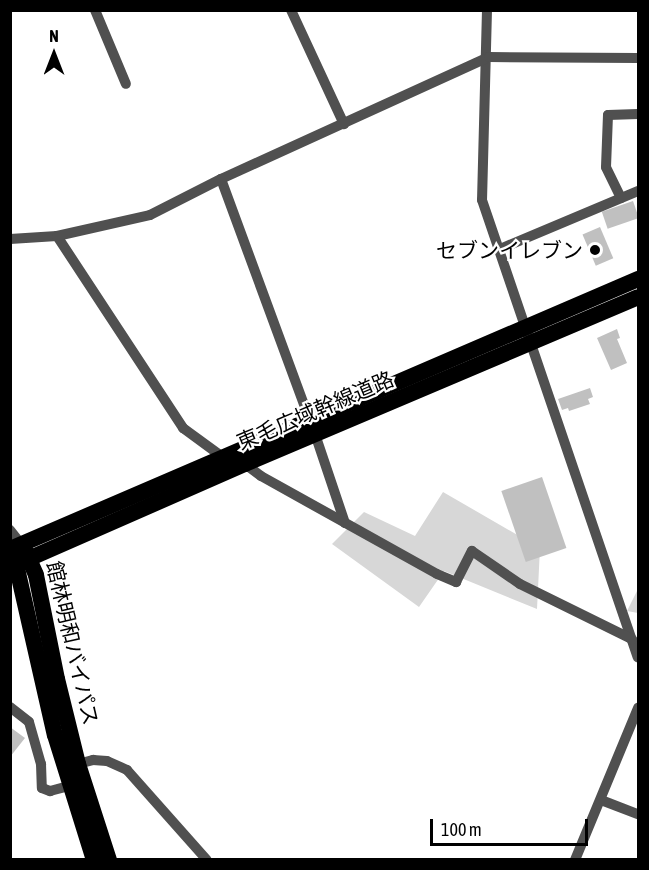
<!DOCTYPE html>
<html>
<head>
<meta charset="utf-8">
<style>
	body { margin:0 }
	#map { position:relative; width:649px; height:870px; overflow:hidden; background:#fff; font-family:"Asap Condensed","Noto Sans JP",sans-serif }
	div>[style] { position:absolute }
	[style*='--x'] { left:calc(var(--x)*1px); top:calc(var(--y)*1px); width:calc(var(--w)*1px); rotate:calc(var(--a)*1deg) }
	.green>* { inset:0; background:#d7d7d7 }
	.building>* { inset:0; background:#c0c0c0; transform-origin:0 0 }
	.minor>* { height:10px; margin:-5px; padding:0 5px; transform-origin:5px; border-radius:5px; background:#505050 }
	.trunk>* { height:16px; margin:-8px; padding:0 8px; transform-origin:8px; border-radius:8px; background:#000 }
	.dots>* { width:16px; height:16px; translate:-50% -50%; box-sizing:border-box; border:3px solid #fff; border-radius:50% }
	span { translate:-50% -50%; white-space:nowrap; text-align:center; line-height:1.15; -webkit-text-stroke:4.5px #fff; paint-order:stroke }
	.poi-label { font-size:21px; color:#000 }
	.right { translate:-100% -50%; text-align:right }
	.street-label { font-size:21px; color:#000 }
	.frame { position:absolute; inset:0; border:12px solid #000; pointer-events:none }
	.north { position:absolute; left:24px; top:24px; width:60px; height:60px; -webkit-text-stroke:4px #fff; paint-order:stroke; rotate:0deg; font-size:16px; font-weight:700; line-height:24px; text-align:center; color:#000 }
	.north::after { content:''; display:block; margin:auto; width:21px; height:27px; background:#000; clip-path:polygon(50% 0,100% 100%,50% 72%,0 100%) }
	.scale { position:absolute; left:430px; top:819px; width:158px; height:27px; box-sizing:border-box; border:3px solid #000; border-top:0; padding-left:8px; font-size:18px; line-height:21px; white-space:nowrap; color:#000; -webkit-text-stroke:4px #fff; paint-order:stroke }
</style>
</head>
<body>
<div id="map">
	<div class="green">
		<div style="clip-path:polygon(443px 492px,540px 548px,537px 609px,444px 571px,419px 607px,332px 544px,364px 512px,415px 536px)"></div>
		<div style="clip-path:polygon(638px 589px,638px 613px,627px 611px)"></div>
	</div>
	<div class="building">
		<div style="left:633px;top:201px;width:18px;height:33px;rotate:71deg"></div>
		<div style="left:600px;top:227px;width:34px;height:19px;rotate:67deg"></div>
		<div style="clip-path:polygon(617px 329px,620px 338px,617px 339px,627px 363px,611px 370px,597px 338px)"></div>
		<div style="clip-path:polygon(590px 388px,593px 397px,588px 399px,590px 404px,569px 411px,568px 408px,562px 410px,558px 399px)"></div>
		<div style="left:542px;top:477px;width:75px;height:43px;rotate:71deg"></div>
		<div style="clip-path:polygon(10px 727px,25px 738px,10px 757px)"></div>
	</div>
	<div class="minor">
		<div style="--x:95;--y:10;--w:80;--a:67.3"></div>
		<div style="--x:291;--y:10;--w:126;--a:65.1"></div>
		<div style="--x:487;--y:10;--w:190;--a:91.5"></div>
		<div style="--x:482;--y:200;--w:483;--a:71.2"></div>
		<div style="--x:221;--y:179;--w:258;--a:69.8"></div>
		<div style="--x:621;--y:198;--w:34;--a:-116"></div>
		<div style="--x:606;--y:167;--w:52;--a:-87.8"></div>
		<div style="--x:608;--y:115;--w:30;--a:-2"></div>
		<div style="--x:57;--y:236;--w:230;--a:56.7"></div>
		<div style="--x:183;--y:428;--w:51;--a:36.2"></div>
		<div style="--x:10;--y:239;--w:47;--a:-3.7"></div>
		<div style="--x:57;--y:236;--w:95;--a:-12.7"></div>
		<div style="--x:150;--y:215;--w:80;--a:-26.9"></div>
		<div style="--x:221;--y:179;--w:294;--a:-24.5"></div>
		<div style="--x:489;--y:57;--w:149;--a:0.4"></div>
		<div style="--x:500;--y:249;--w:150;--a:-22.8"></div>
		<div style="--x:315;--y:434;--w:94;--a:71.4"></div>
		<div style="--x:245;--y:464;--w:20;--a:37"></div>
		<div style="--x:261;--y:476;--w:201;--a:29.1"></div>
		<div style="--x:437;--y:574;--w:21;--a:23"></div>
		<div style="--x:456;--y:582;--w:35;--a:-63"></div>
		<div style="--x:472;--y:551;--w:58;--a:34.5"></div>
		<div style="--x:520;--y:584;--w:125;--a:26.2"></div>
		<div style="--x:10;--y:530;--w:18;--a:52"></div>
		<div style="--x:10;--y:707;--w:24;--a:38"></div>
		<div style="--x:29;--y:722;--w:44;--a:74.1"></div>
		<div style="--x:41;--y:764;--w:24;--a:88"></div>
		<div style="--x:42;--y:788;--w:9;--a:21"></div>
		<div style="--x:50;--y:791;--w:20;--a:-15"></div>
		<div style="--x:78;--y:764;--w:16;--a:-15"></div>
		<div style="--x:93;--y:760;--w:14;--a:4"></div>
		<div style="--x:107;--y:761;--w:22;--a:24"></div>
		<div style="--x:127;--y:770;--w:120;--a:48.4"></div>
		<div style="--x:601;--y:800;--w:40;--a:21"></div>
		<div style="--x:575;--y:860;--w:165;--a:-67.5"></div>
	</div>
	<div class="trunk">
		<div style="--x:10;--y:549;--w:684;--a:-23.26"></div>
		<div style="--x:25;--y:550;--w:27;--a:66"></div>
		<div style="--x:36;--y:575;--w:106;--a:78.6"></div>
		<div style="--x:57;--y:679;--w:88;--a:76.1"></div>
		<div style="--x:78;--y:764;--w:101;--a:72.1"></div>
		<div style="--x:18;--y:554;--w:10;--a:101"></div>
		<div style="--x:16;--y:564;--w:175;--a:77.2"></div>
		<div style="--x:55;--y:735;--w:131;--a:72.7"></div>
		<div style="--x:10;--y:567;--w:257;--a:-23.7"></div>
		<div style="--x:245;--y:464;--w:427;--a:-23"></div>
	</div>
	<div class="dots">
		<div style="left:595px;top:250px;background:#000"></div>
	</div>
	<div class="poi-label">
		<span class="right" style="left:583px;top:250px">セブンイレブン</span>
	</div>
	<div class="street-label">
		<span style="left:315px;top:410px;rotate:-23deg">東毛広域幹線道路</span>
		<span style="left:73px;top:643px;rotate:77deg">館林明和バイパス</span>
	</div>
	<div class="frame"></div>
	<div class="north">N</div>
	<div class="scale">100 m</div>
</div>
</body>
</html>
